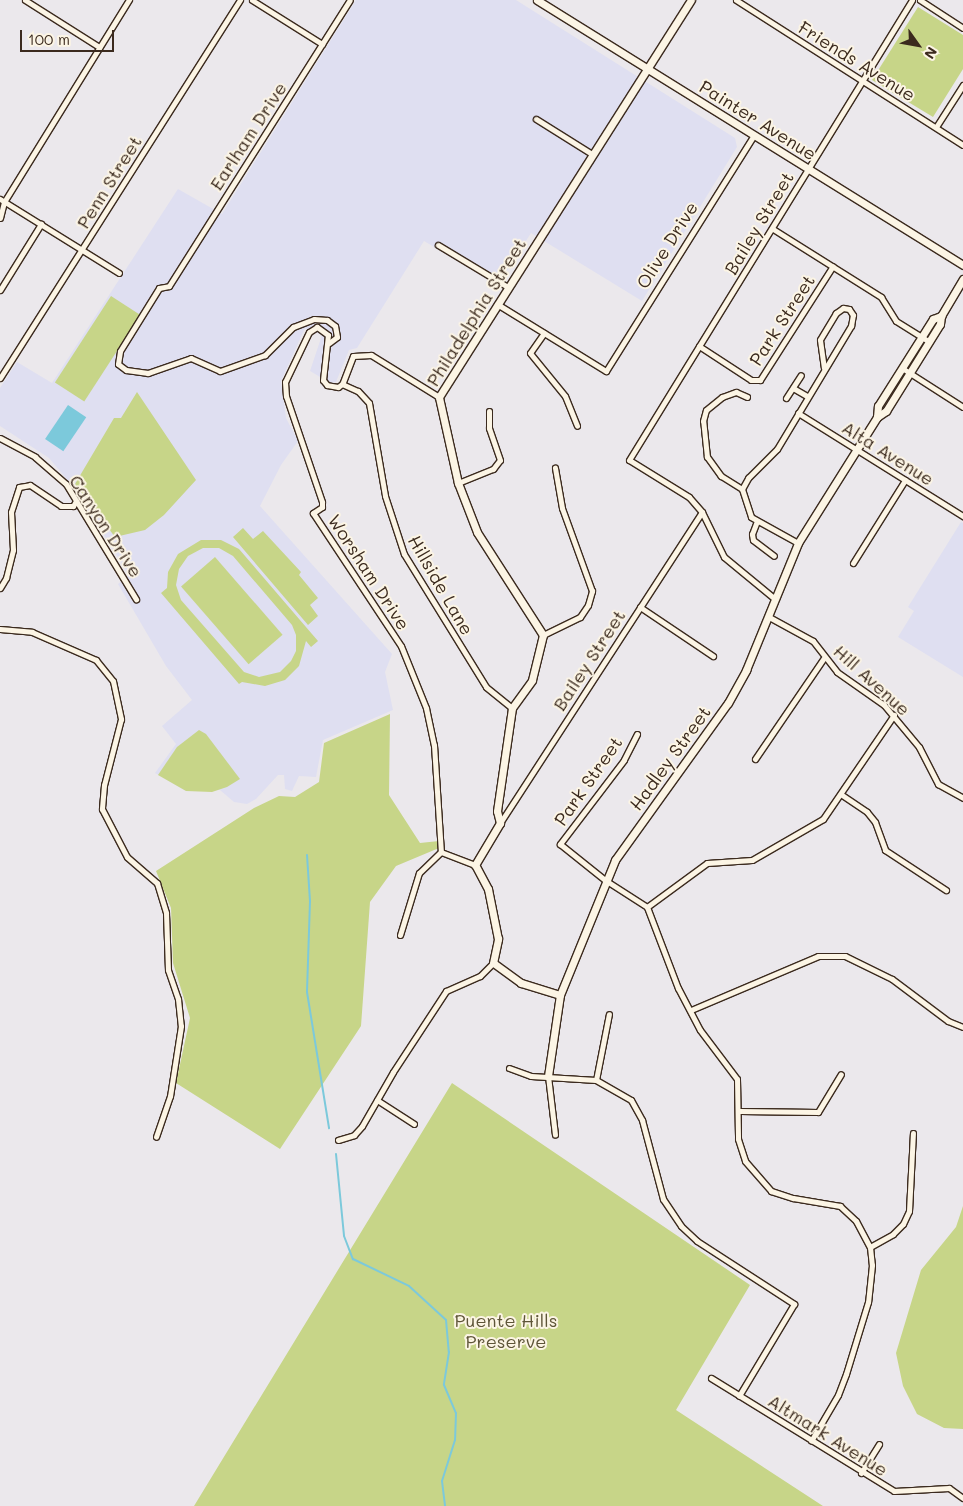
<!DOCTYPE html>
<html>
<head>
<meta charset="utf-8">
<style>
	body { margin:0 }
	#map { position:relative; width:963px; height:1506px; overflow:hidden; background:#ebe8ec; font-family:Mali,sans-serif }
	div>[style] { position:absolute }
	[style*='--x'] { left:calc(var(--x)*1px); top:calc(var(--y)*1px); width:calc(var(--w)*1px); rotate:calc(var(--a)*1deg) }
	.built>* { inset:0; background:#dfdff1 }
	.green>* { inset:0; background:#c7d588; transform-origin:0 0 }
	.water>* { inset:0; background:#7cc9db; transform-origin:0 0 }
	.stream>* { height:2px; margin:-1px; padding:0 1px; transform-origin:1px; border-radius:1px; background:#7cc9db }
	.roads { filter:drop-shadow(1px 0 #3b2a1e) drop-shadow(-1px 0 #3b2a1e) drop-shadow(0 1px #3b2a1e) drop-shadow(0 -1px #3b2a1e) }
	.street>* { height:5px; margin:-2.5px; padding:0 2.5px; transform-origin:2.5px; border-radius:2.5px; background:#fcf5e5 }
	.secondary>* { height:7px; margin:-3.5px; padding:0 3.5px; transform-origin:3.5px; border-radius:3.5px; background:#fcf5e5 }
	span { translate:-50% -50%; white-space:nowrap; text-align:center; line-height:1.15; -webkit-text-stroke:4px #fcf5e5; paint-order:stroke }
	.street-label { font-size:18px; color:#3b2a1e }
	.park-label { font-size:18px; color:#5e5538 }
	.north { position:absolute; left:893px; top:20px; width:50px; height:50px; -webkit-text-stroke:4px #fcf5e5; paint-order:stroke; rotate:122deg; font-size:14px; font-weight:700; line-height:20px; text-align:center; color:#3b2a1e }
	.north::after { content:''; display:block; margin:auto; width:18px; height:22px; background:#3b2a1e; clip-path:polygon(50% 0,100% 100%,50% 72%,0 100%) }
	.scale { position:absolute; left:20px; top:30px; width:94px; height:22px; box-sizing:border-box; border:2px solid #3b2a1e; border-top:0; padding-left:6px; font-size:15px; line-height:18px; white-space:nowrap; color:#3b2a1e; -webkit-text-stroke:4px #fcf5e5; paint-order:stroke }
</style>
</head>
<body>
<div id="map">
	<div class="built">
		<div style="clip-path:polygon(356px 0,516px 0,735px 138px,737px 147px,642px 301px,531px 233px,498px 285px,424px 241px,357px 348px,349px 350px,336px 382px,330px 383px,310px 371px,322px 335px,305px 328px,281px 381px,286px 418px,298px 441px,281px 465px,260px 506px,392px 654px,385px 672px,393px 710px,323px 740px,316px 777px,299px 776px,292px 791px,285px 789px,284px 775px,278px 775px,256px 799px,247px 804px,234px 802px,220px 790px,186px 791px,155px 773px,176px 744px,162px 726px,192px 700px,166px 666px,118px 584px,129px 575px,76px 490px,49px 458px,0 426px,0 388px,17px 362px,52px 383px,178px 189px,222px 214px)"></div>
		<div style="clip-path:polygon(961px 522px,963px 523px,963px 677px,898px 637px,914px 611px,908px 607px)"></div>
	</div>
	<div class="green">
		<div style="clip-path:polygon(918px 7px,963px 35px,963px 69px,933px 117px,872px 80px)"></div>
		<div style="left:111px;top:296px;width:35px;height:103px;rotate:33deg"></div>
		<div style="clip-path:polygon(137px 392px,196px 480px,164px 515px,145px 530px,115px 537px,75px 484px,114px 418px,121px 418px)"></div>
		<div style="clip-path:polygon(243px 528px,253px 539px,263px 531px,301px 572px,299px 575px,318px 598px,310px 605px,318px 616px,308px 625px,233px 537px)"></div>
		<div style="clip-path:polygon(evenodd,201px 540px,221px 540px,239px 549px,318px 641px,311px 647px,306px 641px,299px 666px,285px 680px,265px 686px,242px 682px,239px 684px,161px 593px,167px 588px,168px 572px,178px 554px,201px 540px,203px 548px,219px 548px,233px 556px,292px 625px,296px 635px,296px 651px,291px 661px,280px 672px,259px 677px,244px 672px,181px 600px,176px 585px,179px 569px,188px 556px,203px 548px)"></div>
		<div style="left:215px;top:557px;width:103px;height:45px;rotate:49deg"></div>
		<div style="clip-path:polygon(390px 714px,389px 795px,420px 843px,439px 841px,439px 848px,396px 866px,370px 902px,361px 1026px,280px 1149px,176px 1083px,190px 1018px,173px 963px,171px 908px,156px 871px,254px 808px,279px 796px,295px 797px,319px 782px,324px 743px)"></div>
		<div style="clip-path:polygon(199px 730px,206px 734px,240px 779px,227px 787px,212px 792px,186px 791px,158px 775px,177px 747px)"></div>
		<div style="clip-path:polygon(452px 1083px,750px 1285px,676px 1410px,823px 1506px,194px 1506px)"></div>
		<div style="clip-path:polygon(963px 1206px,963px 1429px,944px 1428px,917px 1414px,903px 1386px,896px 1353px,921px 1270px,956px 1227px)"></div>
	</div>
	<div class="water">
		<div style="left:68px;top:405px;width:22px;height:41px;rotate:34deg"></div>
	</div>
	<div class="stream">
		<div style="--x:307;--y:855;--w:46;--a:86.3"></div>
		<div style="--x:310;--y:901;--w:91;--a:91.9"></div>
		<div style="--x:307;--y:992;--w:138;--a:80.8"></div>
		<div style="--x:336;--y:1154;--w:82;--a:84.4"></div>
		<div style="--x:344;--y:1236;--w:25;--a:69"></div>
		<div style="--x:353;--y:1259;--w:62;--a:25.7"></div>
		<div style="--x:409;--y:1286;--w:50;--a:42.6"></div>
		<div style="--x:446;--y:1320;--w:32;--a:85"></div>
		<div style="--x:449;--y:1352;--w:33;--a:99"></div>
		<div style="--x:444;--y:1385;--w:30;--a:67"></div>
		<div style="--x:456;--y:1413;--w:27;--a:92"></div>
		<div style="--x:455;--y:1440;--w:43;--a:107.6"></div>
		<div style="--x:442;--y:1481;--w:25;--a:83"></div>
	</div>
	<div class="roads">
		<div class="street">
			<div style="--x:25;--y:0;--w:88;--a:32.4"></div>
			<div style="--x:252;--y:0;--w:83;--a:32.2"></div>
			<div style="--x:736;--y:0;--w:269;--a:32.6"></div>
			<div style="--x:920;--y:0;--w:51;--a:33.1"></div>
			<div style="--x:536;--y:119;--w:66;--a:32"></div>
			<div style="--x:936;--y:127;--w:50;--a:-57.3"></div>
			<div style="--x:0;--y:199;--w:140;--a:31.9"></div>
			<div style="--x:0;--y:218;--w:16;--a:-76"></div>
			<div style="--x:4;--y:202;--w:238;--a:-58.3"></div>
			<div style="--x:773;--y:229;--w:128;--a:32.2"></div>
			<div style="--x:881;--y:297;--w:28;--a:58"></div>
			<div style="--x:896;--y:321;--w:39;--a:32"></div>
			<div style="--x:438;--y:245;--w:82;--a:31"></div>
			<div style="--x:0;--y:290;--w:78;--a:-58.2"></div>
			<div style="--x:497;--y:304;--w:128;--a:31.6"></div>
			<div style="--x:606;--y:371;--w:279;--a:-57.9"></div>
			<div style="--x:544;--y:333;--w:24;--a:125"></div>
			<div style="--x:530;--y:353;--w:55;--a:50.9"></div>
			<div style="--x:565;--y:396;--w:32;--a:68"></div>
			<div style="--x:329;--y:343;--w:10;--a:-37"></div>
			<div style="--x:337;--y:337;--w:11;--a:-100"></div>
			<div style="--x:335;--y:326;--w:10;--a:-143"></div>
			<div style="--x:327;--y:320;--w:13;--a:-176"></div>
			<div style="--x:314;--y:319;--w:22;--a:159"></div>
			<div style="--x:293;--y:327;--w:40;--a:135"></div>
			<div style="--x:265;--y:355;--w:48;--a:160.4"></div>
			<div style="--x:220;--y:371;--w:32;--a:-156"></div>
			<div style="--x:191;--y:358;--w:46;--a:160.8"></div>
			<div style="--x:148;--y:373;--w:22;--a:-172"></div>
			<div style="--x:126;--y:370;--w:10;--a:-143"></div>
			<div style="--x:118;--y:364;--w:13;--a:-81"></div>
			<div style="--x:120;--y:351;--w:74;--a:-58.2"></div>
			<div style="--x:159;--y:288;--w:10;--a:-11"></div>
			<div style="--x:169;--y:286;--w:338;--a:-57.7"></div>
			<div style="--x:699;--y:346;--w:62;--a:33.2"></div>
			<div style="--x:751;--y:380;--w:9;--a:0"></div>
			<div style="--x:760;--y:380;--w:135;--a:-57.4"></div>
			<div style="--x:902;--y:368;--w:72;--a:32.6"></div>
			<div style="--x:0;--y:378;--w:448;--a:-57.6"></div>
			<div style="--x:342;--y:384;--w:17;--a:24"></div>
			<div style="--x:358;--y:391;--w:16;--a:47"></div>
			<div style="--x:369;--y:403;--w:94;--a:80.2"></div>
			<div style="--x:385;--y:496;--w:61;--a:71.9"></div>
			<div style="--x:404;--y:554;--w:156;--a:58.3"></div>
			<div style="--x:486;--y:687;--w:33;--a:39"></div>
			<div style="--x:793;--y:388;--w:16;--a:30"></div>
			<div style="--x:439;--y:397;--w:80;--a:-148.3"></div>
			<div style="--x:371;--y:355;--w:18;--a:177"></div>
			<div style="--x:353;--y:356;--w:30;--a:111"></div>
			<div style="--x:342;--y:384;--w:5;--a:143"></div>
			<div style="--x:338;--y:387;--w:11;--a:-170"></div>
			<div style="--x:327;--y:385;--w:6;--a:-129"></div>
			<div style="--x:323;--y:380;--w:45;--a:-83.7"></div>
			<div style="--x:328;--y:335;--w:14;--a:-144"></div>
			<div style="--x:317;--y:327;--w:9;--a:148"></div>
			<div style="--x:309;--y:332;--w:55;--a:115.6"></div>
			<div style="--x:285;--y:382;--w:14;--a:86"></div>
			<div style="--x:286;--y:396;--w:112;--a:71.2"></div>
			<div style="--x:322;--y:502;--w:5;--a:90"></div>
			<div style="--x:322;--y:507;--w:11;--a:146"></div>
			<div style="--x:313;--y:513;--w:159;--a:56.5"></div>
			<div style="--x:401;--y:646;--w:67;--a:68"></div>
			<div style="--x:426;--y:708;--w:38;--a:78"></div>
			<div style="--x:434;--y:745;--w:107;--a:86.3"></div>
			<div style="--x:441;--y:852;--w:36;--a:21"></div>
			<div style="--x:786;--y:398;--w:27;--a:-57"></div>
			<div style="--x:798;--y:413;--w:195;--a:32"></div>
			<div style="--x:0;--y:438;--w:40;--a:28"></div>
			<div style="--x:35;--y:457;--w:41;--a:41.1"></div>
			<div style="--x:66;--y:484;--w:135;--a:58.7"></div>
			<div style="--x:458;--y:483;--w:38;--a:-22"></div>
			<div style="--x:493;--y:469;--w:11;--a:-52"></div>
			<div style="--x:500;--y:460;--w:34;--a:-109"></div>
			<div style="--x:489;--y:428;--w:17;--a:-90"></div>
			<div style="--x:742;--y:489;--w:13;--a:-61"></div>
			<div style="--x:748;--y:478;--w:41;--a:-45"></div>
			<div style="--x:777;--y:449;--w:144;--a:-59"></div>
			<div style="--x:851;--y:326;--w:11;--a:-80"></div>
			<div style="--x:853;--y:315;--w:7;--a:-124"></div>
			<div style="--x:849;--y:309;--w:6;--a:-171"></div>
			<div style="--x:843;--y:308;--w:9;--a:144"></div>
			<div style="--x:836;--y:313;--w:31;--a:121"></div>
			<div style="--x:820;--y:340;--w:28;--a:82"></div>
			<div style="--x:742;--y:489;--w:25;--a:-148"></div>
			<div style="--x:721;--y:476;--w:24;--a:-126"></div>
			<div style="--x:707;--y:457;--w:36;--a:-96"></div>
			<div style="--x:703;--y:421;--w:11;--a:-75"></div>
			<div style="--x:706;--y:410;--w:21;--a:-39"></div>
			<div style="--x:722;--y:397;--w:15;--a:-20"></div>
			<div style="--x:736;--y:392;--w:12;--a:24"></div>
			<div style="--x:742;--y:489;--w:29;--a:72"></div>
			<div style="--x:751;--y:517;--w:54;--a:29"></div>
			<div style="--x:757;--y:521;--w:14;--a:111"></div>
			<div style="--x:752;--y:534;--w:6;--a:81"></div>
			<div style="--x:753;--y:540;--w:26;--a:37"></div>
			<div style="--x:853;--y:563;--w:98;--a:-57.9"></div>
			<div style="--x:0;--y:588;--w:12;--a:-59"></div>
			<div style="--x:6;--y:578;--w:29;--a:-76"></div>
			<div style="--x:13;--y:550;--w:38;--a:-93"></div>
			<div style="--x:11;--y:512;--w:26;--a:-72"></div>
			<div style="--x:19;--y:487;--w:11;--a:-10"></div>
			<div style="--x:30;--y:485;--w:37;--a:34"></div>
			<div style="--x:61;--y:506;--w:12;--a:0"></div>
			<div style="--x:73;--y:506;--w:6;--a:-59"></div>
			<div style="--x:775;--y:599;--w:66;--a:-140.5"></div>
			<div style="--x:724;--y:557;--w:50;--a:-116.1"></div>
			<div style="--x:702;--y:512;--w:20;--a:-131"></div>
			<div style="--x:689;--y:497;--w:70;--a:-148.3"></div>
			<div style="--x:629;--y:460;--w:540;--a:-58.4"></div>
			<div style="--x:640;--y:607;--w:88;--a:33.9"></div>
			<div style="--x:769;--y:617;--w:50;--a:28.6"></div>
			<div style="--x:813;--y:641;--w:39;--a:52"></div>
			<div style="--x:837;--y:672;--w:57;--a:35.1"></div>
			<div style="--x:884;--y:705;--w:55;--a:50.2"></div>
			<div style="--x:919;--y:747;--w:42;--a:62.8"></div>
			<div style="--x:938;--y:784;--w:29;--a:29"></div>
			<div style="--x:0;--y:629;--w:32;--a:5"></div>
			<div style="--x:32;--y:632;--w:70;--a:23.6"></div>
			<div style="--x:96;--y:660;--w:27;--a:51"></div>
			<div style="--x:113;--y:681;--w:39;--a:78"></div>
			<div style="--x:121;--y:719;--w:68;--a:104.4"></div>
			<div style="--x:104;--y:785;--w:24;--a:95"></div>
			<div style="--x:102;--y:809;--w:54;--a:62.5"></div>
			<div style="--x:127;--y:857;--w:40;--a:41"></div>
			<div style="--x:157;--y:883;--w:31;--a:73"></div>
			<div style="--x:166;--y:913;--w:57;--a:88"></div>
			<div style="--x:168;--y:970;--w:31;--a:71"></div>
			<div style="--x:178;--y:999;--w:27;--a:84"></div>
			<div style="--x:181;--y:1026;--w:71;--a:98.9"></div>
			<div style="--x:170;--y:1096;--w:43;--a:108.9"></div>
			<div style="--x:543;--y:635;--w:41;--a:-25.9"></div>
			<div style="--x:580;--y:617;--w:14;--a:-56"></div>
			<div style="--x:588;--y:605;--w:15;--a:-74"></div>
			<div style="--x:592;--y:591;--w:88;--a:-109.9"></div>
			<div style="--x:562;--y:508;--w:41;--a:-99.9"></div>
			<div style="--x:637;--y:734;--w:29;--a:117"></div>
			<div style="--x:624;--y:760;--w:106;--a:127.3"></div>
			<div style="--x:560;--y:844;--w:58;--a:38.7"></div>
			<div style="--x:605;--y:880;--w:50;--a:32.7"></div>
			<div style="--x:647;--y:907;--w:87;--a:69.1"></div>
			<div style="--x:678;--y:988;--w:47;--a:62.4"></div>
			<div style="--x:700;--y:1030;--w:61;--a:52.9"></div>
			<div style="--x:737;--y:1079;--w:60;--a:89"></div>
			<div style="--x:738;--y:1139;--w:23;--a:72"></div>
			<div style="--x:745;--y:1161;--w:40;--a:49"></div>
			<div style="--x:771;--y:1191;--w:23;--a:18"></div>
			<div style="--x:793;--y:1198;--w:48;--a:9.7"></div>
			<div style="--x:840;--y:1206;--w:22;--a:43"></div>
			<div style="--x:856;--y:1221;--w:30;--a:62"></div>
			<div style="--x:870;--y:1247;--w:18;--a:84"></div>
			<div style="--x:872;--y:1265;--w:37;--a:96"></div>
			<div style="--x:868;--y:1302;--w:75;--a:107"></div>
			<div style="--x:846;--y:1374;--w:22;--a:111"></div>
			<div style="--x:838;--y:1395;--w:53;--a:120.4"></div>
			<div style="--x:755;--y:759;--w:122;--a:-55.7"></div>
			<div style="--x:842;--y:795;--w:30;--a:34"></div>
			<div style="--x:867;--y:812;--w:13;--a:51"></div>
			<div style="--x:875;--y:822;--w:30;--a:70"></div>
			<div style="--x:885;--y:850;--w:73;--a:33.3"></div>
			<div style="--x:500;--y:823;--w:371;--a:-57"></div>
			<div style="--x:647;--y:907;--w:74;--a:-36.3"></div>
			<div style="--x:707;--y:863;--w:45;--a:-3.8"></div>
			<div style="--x:752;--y:860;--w:82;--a:-30"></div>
			<div style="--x:823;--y:819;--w:126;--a:-55.7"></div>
			<div style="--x:400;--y:935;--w:65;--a:-73"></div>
			<div style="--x:419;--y:873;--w:30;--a:-44"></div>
			<div style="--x:691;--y:1010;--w:138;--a:-23"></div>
			<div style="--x:818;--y:956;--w:27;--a:0"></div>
			<div style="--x:845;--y:956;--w:52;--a:26.1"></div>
			<div style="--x:892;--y:979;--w:70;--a:36.9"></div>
			<div style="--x:948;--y:1021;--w:16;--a:22"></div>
			<div style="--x:509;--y:1068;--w:23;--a:20"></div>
			<div style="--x:531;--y:1076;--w:65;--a:3.5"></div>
			<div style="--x:596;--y:1080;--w:40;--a:29.7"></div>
			<div style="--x:631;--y:1100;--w:23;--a:61"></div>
			<div style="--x:642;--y:1120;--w:82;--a:75.1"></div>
			<div style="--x:663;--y:1199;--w:32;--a:56"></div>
			<div style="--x:681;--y:1226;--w:22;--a:43"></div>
			<div style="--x:697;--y:1241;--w:116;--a:33"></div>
			<div style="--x:794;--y:1304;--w:107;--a:120.9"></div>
			<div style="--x:548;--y:1076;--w:59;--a:83.2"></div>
			<div style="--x:596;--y:1080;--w:67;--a:-78.9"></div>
			<div style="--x:377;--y:1100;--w:44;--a:33"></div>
			<div style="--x:740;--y:1111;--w:78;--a:0.7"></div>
			<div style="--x:818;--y:1112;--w:44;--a:-58.8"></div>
			<div style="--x:338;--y:1140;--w:17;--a:-17"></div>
			<div style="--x:354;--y:1135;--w:12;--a:-48"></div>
			<div style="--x:362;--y:1126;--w:62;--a:-60.1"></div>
			<div style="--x:393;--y:1072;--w:97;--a:-56.8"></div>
			<div style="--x:446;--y:991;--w:37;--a:-24"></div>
			<div style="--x:480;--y:976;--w:18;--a:-45"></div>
			<div style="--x:870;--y:1247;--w:26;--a:-29"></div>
			<div style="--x:893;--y:1234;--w:14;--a:-45"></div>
			<div style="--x:903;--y:1224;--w:14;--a:-65"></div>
			<div style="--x:909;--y:1211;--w:78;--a:-87.1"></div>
			<div style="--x:711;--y:1378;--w:215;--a:31.7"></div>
			<div style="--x:894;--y:1491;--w:55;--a:-3.1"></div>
			<div style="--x:949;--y:1488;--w:17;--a:36"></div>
			<div style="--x:861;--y:1473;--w:34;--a:-58"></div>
		</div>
		<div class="secondary">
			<div style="--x:537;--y:0;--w:502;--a:31.88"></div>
			<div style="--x:877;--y:417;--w:11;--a:-85"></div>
			<div style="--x:878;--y:406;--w:103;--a:-57.7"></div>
			<div style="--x:933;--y:319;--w:9;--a:-21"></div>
			<div style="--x:560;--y:995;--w:41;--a:-162.9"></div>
			<div style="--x:521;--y:983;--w:34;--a:-144"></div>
			<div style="--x:493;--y:963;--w:25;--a:-78"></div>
			<div style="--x:498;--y:939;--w:51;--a:-101.3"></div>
			<div style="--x:488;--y:889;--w:27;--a:-118"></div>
			<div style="--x:475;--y:865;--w:49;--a:-59.2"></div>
			<div style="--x:500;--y:823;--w:12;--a:-104"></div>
			<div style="--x:497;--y:811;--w:104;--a:-81.7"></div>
			<div style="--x:512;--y:708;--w:34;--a:-54"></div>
			<div style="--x:532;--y:680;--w:46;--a:-76.3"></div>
			<div style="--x:543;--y:635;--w:122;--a:-122.7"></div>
			<div style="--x:477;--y:532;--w:53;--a:-111.2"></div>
			<div style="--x:458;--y:483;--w:88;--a:-102.5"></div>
			<div style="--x:439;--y:397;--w:470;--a:-57.6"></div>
			<div style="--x:548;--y:1076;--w:82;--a:-81.6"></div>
			<div style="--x:560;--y:995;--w:146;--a:-67.8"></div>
			<div style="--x:615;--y:860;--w:193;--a:-54.3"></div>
			<div style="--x:728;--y:703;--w:38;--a:-61"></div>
			<div style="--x:746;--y:670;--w:137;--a:-67.7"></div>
			<div style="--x:798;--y:543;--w:149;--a:-57.9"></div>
			<div style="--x:877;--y:417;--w:11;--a:-34"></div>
			<div style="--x:886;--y:411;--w:102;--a:-58.2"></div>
			<div style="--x:940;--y:324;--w:8;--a:-83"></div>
			<div style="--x:941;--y:316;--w:43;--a:-59.3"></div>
		</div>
	</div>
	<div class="street-label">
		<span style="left:857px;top:61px;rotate:32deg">Friends Avenue</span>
		<span style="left:758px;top:120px;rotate:32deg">Painter Avenue</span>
		<span style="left:248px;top:136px;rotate:-57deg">Earlham Drive</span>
		<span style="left:109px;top:182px;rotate:-58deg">Penn Street</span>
		<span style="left:759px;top:223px;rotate:-59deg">Bailey Street</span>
		<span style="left:667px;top:245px;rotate:-58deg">Olive Drive</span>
		<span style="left:476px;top:312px;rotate:-58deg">Philadelphia Street</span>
		<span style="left:782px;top:320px;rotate:-57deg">Park Street</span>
		<span style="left:888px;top:453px;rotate:32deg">Alta Avenue</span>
		<span style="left:106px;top:526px;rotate:57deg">Canyon Drive</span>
		<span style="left:369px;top:572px;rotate:57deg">Worsham Drive</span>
		<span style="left:441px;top:585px;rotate:60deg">Hillside Lane</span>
		<span style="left:589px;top:660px;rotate:-57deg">Bailey Street</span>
		<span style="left:872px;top:680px;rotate:42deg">Hill Avenue</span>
		<span style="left:670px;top:758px;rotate:-54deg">Hadley Street</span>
		<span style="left:588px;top:781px;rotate:-55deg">Park Street</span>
		<span style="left:828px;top:1435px;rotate:32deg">Altmark Avenue</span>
	</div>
	<div class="park-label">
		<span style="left:506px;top:1331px">Puente Hills<br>Preserve</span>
	</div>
	<div class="north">N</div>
	<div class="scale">100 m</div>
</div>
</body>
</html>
